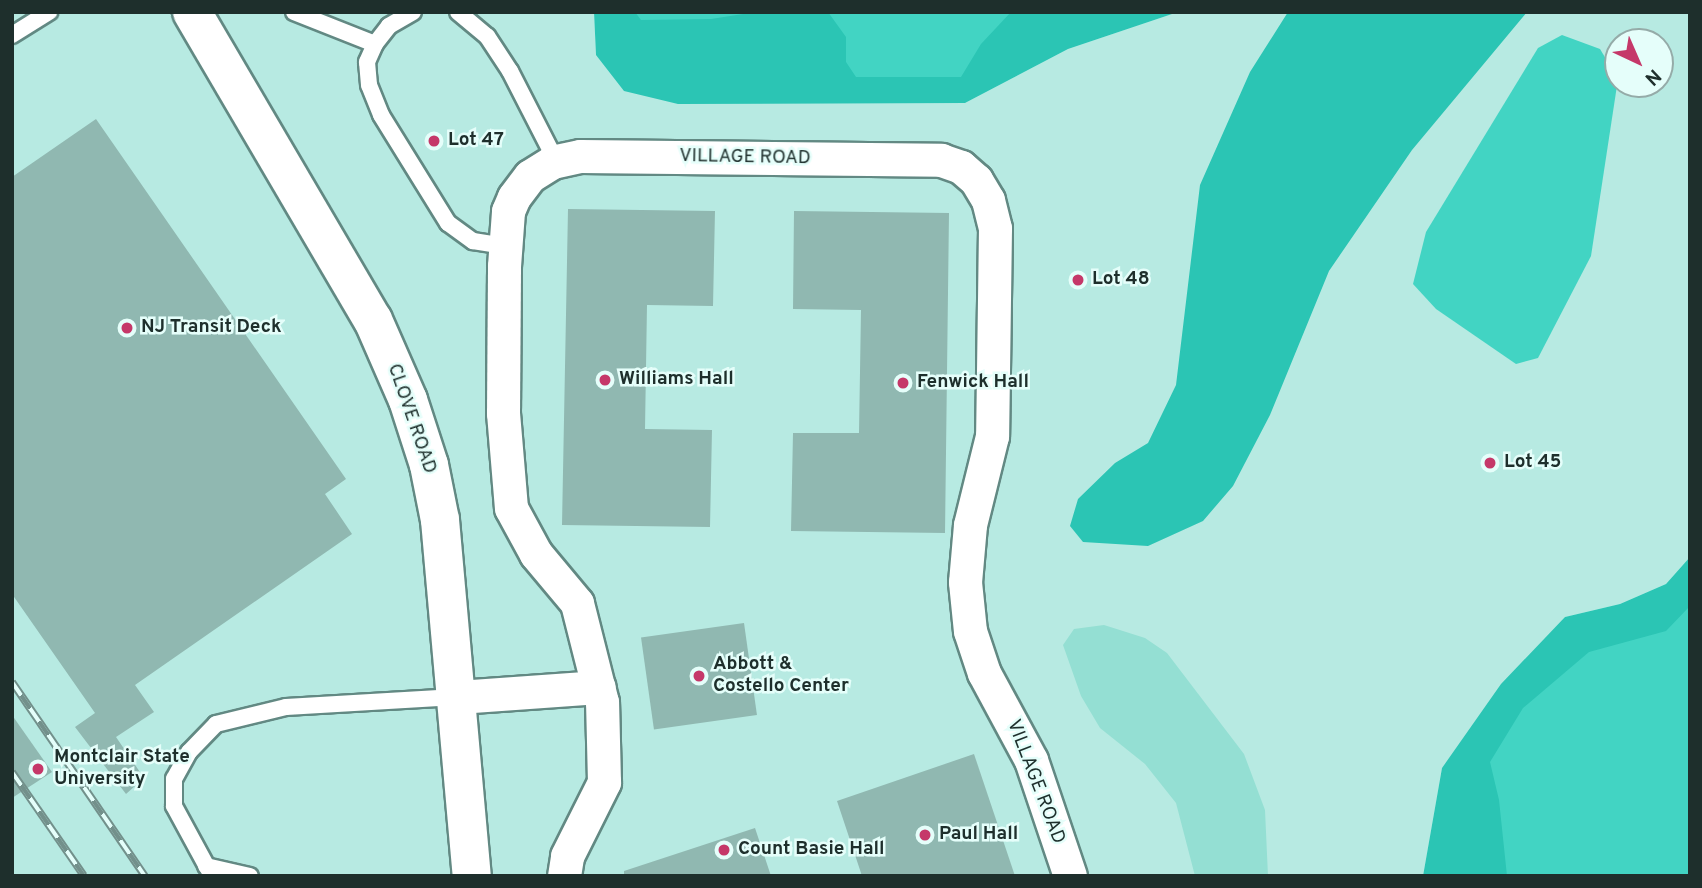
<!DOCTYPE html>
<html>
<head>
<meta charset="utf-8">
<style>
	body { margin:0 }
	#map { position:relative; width:1702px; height:888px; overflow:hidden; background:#cbf5ee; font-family:Overpass,sans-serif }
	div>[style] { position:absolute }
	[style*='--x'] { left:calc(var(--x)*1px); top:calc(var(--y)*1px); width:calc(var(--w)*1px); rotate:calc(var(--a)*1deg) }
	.built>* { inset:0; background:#b7eae2 }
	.green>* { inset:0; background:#94dfd3 }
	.forest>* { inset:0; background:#2bc5b4 }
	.water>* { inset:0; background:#42d4c3 }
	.building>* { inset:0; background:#90b8b1; transform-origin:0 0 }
	.roads { filter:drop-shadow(2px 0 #628983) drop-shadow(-2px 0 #628983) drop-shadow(0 2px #628983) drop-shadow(0 -2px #628983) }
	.lane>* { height:16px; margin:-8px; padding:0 8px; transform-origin:8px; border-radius:8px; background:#fff }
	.street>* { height:33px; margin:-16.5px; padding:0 16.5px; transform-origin:16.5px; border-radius:16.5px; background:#fff }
	.secondary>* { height:38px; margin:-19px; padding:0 19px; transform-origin:19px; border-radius:19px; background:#fff }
	.rail>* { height:8px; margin-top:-4px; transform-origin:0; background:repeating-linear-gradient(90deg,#e5fefa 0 16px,#73908b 0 32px); box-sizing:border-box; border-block:2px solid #73908b }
	.dots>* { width:19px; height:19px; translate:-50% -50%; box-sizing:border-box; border:4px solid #e5fefa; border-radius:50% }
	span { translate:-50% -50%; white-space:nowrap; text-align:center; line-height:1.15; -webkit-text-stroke:5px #e5fefa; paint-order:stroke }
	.poi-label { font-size:19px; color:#1e2f2c; font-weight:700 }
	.left { translate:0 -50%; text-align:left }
	.street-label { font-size:19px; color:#1e2f2c }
	.frame { position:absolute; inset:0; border:14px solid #1e2f2c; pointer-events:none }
	.north { position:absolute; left:1604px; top:28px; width:70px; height:70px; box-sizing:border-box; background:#e5fefa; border:2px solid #95aba8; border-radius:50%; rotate:136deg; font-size:19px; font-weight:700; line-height:28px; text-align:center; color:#1e2f2c }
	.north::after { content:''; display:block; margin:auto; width:24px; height:32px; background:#c53869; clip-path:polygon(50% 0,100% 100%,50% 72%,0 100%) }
</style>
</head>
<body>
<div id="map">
	<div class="built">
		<div style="clip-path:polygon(evenodd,12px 12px,594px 12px,596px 55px,965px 103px,1068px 49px,1178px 12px,1690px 12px,1690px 557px,1666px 584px,1620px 604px,1565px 617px,1442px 768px,1423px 876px,12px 876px,12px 12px,1618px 42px,1660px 42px,1660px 84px,1618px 84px,1618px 42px)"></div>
	</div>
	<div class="green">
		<div style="clip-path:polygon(1104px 625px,1145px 638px,1167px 653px,1244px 754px,1265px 810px,1268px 876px,1195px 876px,1176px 803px,1145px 764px,1100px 728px,1081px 696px,1063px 645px,1074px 629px)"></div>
	</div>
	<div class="forest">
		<div style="clip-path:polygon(594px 12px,1178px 12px,1068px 49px,965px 103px,678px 104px,624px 91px,596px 55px)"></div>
		<div style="clip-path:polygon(1288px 12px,1527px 12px,1412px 150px,1329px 271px,1270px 415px,1233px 486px,1203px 521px,1148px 546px,1083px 542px,1070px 526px,1078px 499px,1115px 463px,1148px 443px,1176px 385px,1200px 185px,1250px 72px)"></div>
		<div style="clip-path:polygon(1690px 557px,1690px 876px,1423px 876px,1442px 768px,1501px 684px,1565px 617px,1620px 604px,1666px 584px)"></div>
	</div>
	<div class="water">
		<div style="clip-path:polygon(635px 12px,756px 12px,711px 19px,641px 20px)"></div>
		<div style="clip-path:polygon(828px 12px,1011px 12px,981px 44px,961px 77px,856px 77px,846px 62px,846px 37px)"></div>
		<div style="clip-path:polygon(1562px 35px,1600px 49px,1618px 79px,1591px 256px,1538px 358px,1516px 364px,1436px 309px,1413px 284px,1426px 232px,1538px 48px)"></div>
		<div style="clip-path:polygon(1690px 606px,1690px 876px,1507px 876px,1499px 800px,1490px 762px,1523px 708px,1589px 652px,1666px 631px)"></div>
	</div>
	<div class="building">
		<div style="clip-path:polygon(96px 119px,346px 479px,325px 494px,352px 534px,135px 685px,154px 712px,116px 737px,144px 778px,126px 794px,75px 727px,95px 713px,12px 594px,12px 177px)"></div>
		<div style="clip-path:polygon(568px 209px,715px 211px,713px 306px,647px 305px,645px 429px,712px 430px,710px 527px,562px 525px)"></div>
		<div style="clip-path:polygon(794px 211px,949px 213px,945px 533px,791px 531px,793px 433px,859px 433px,861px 310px,793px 309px)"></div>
		<div style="left:744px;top:623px;width:93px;height:104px;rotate:82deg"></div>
		<div style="clip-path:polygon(12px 715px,52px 772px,12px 798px)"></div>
		<div style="clip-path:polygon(974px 754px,1015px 876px,862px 876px,837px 801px)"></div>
		<div style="clip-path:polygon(755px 828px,771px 876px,624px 876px,624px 871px)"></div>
	</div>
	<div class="roads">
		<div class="lane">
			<div style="--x:294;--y:12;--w:87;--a:21.6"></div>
			<div style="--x:413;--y:12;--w:28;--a:150"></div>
			<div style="--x:389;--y:26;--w:23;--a:128"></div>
			<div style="--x:375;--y:44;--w:20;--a:114"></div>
			<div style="--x:367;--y:62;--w:23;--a:85"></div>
			<div style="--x:369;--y:85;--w:32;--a:68"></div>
			<div style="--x:381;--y:115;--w:127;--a:58.2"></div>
			<div style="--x:448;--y:223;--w:31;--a:36"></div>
			<div style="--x:473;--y:241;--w:32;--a:9"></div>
			<div style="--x:458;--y:12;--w:38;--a:40"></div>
			<div style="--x:487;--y:36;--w:42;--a:56.7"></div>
			<div style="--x:510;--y:71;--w:101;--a:62.9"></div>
			<div style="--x:12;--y:35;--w:44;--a:-31.9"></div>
			<div style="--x:206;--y:866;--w:45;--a:12.8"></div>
			<div style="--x:212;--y:876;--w:80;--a:-118.5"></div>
			<div style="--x:174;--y:806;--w:27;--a:-90"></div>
			<div style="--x:174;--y:779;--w:31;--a:-61"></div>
			<div style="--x:189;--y:752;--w:39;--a:-46"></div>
			<div style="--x:216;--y:724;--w:72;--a:-13.7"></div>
			<div style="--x:286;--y:707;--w:170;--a:-3.4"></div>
		</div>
		<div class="street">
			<div style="--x:458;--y:697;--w:141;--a:-4.1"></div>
			<div style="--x:564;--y:876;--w:20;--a:-81"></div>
			<div style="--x:567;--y:856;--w:83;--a:-63.4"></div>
			<div style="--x:604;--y:782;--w:80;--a:-91.4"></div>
			<div style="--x:602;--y:702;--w:102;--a:-104.2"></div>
			<div style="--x:577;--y:603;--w:64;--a:-129.9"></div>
			<div style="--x:536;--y:554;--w:52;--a:-118.5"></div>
			<div style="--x:511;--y:508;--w:95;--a:-94.8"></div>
			<div style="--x:503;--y:413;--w:147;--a:-89.6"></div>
			<div style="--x:504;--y:266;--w:55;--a:-85.8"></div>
			<div style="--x:508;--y:211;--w:15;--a:-67"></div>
			<div style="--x:514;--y:197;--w:26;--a:-53"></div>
			<div style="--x:530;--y:176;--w:26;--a:-32"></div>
			<div style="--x:552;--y:162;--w:29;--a:-12"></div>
			<div style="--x:580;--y:156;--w:361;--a:0.6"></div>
			<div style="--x:941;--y:160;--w:21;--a:19"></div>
			<div style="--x:961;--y:167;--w:20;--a:41"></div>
			<div style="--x:976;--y:180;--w:23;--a:59"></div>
			<div style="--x:988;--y:200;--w:29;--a:76"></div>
			<div style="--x:995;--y:228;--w:208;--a:90.8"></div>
			<div style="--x:992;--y:436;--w:92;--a:103.9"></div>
			<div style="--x:970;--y:525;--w:57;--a:95"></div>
			<div style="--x:965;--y:582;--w:49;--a:84.2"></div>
			<div style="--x:970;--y:631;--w:44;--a:71.6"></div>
			<div style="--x:984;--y:673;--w:99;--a:61.6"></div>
			<div style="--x:1031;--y:760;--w:122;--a:71.4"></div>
		</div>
		<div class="secondary">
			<div style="--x:192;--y:12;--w:357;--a:59.6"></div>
			<div style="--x:373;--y:320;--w:87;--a:66.4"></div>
			<div style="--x:408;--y:400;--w:68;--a:72.1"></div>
			<div style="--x:429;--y:465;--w:56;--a:78.7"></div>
			<div style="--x:440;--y:520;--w:357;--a:84.9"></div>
		</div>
	</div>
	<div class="rail">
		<div style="--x:12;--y:682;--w:235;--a:55.6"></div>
		<div style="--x:12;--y:772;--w:126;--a:55.3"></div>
	</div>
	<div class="dots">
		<div style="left:434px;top:141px;background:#c53869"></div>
		<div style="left:1078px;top:280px;background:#c53869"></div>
		<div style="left:127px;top:328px;background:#c53869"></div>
		<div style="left:605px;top:380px;background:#c53869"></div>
		<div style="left:903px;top:383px;background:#c53869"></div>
		<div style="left:1490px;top:463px;background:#c53869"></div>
		<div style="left:699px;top:676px;background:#c53869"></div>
		<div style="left:38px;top:769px;background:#c53869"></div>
		<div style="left:925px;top:835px;background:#c53869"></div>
		<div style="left:724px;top:850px;background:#c53869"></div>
	</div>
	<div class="poi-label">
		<span class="left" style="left:448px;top:141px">Lot 47</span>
		<span class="left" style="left:1092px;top:280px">Lot 48</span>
		<span class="left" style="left:141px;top:328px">NJ Transit Deck</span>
		<span class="left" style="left:619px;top:380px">Williams Hall</span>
		<span class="left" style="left:917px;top:383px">Fenwick Hall</span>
		<span class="left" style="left:1504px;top:463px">Lot 45</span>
		<span class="left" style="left:713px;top:676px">Abbott &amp;<br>Costello Center</span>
		<span class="left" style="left:54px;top:769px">Montclair State<br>University</span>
		<span class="left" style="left:939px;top:835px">Paul Hall</span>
		<span class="left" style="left:738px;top:850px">Count Basie Hall</span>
	</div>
	<div class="street-label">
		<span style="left:745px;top:158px;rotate:1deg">VILLAGE ROAD</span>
		<span style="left:411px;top:419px;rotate:71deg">CLOVE ROAD</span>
		<span style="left:1035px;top:782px;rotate:69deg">VILLAGE ROAD</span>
	</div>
	<div class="frame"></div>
	<div class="north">N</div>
</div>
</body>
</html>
